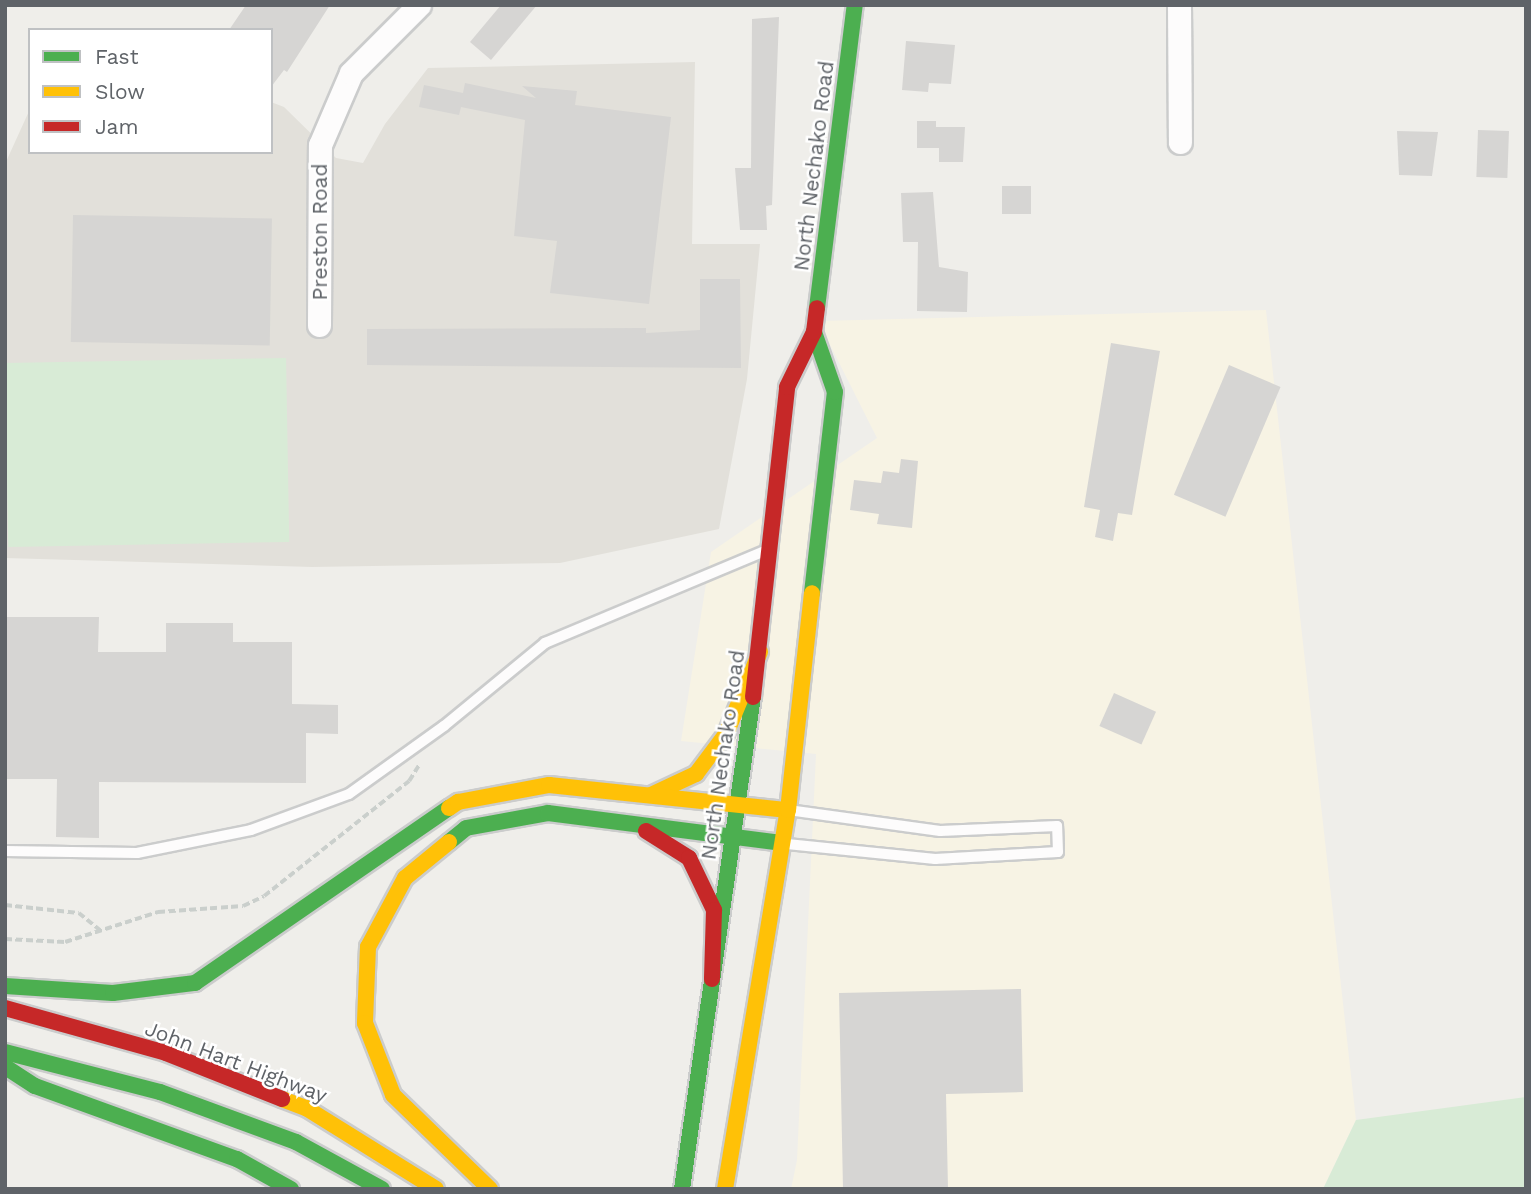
<!DOCTYPE html>
<html>
<head>
<meta charset="utf-8">
<style>
	body { margin:0 }
	#map { position:relative; width:1531px; height:1194px; overflow:hidden; background:#efeeea; font-family:"Work Sans",sans-serif }
	div>[style] { position:absolute }
	[style*='--x'] { left:calc(var(--x)*1px); top:calc(var(--y)*1px); width:calc(var(--w)*1px); rotate:calc(var(--a)*1deg) }
	.commercial>* { inset:0; background:#f7f3e4 }
	.education>* { inset:0; background:#e2e0da }
	.green>* { inset:0; background:#d8ebd6; transform-origin:0 0 }
	.building>* { inset:0; background:#d6d5d3; transform-origin:0 0 }
	.path>* { height:3.5px; margin-top:-1.75px; transform-origin:0; background:repeating-linear-gradient(90deg,#cacfcc 0 7px,transparent 0 10.5px) }
	.roads { filter:drop-shadow(2px 0 #cbcccc) drop-shadow(-2px 0 #cbcccc) drop-shadow(0 2px #cbcccc) drop-shadow(0 -2px #cbcccc) }
	.lane>* { height:10px; margin:-5px; padding:0 5px; transform-origin:5px; border-radius:5px; background:#fdfcfc }
	.street>* { height:23px; margin:-11.5px; padding:0 11.5px; transform-origin:11.5px; border-radius:11.5px; background:#fdfcfc }
	.fast>* { height:16px; margin:-8px; padding:0 8px; transform-origin:8px; border-radius:8px; background:#4caf50 }
	.slow>* { height:16px; margin:-8px; padding:0 8px; transform-origin:8px; border-radius:8px; background:#ffc107 }
	.jam>* { height:16px; margin:-8px; padding:0 8px; transform-origin:8px; border-radius:8px; background:#c62828 }
	span { translate:-50% -50%; white-space:nowrap; text-align:center; line-height:1.15; -webkit-text-stroke:5px #fff; paint-order:stroke }
	.street-label { font-size:21px; color:#5f6368 }
	.frame { position:absolute; inset:0; border:7px solid #5f6368; pointer-events:none }
	.legend { position:absolute; left:28px; top:28px; width:245px; height:126px; box-sizing:border-box; background:#fff; border:2px solid #bfc1c3; margin:0; padding:9px 12px; list-style:none; font-size:21px; color:#5f6368 }
	.legend li { display:flex; align-items:center; gap:14px; height:35px }
	.legend b { width:35px; border:2px solid #bfc1c3 }
</style>
</head>
<body>
<div id="map">
	<div class="commercial">
		<div style="clip-path:polygon(1266px 310px,1356px 1120px,1323px 1189px,791px 1189px,797px 1160px,816px 754px,681px 741px,711px 552px,877px 438px,818px 321px)"></div>
	</div>
	<div class="education">
		<div style="clip-path:polygon(695px 62px,692px 244px,760px 244px,747px 379px,719px 529px,560px 563px,312px 567px,5px 558px,5px 164px,30px 109px,30px 152px,271px 152px,271px 102px,284px 107px,336px 158px,363px 163px,385px 124px,428px 68px)"></div>
	</div>
	<div class="green">
		<div style="left:286px;top:358px;width:184px;height:281px;rotate:89deg"></div>
		<div style="clip-path:polygon(1526px 1097px,1526px 1189px,1323px 1189px,1356px 1120px)"></div>
	</div>
	<div class="building">
		<div style="clip-path:polygon(246px 5px,330px 5px,287px 72px,284px 70px,271px 87px,271px 30px,229px 30px)"></div>
		<div style="clip-path:polygon(501px 5px,537px 5px,491px 60px,470px 42px)"></div>
		<div style="clip-path:polygon(779px 17px,772px 205px,766px 206px,767px 230px,740px 230px,735px 168px,751px 168px,752px 19px)"></div>
		<div style="clip-path:polygon(906px 41px,955px 45px,951px 84px,929px 83px,928px 92px,902px 90px)"></div>
		<div style="clip-path:polygon(465px 83px,536px 98px,522px 86px,577px 91px,575px 105px,671px 117px,649px 304px,550px 293px,557px 241px,514px 236px,525px 120px,461px 107px,459px 115px,419px 107px,424px 85px,463px 93px)"></div>
		<div style="clip-path:polygon(917px 121px,936px 121px,936px 127px,965px 127px,963px 162px,939px 162px,939px 148px,917px 148px)"></div>
		<div style="left:1478px;top:130px;width:31px;height:47px;rotate:2deg"></div>
		<div style="clip-path:polygon(1397px 131px,1438px 132px,1432px 176px,1399px 175px)"></div>
		<div style="left:1002px;top:186px;width:29px;height:28px"></div>
		<div style="clip-path:polygon(933px 192px,939px 267px,968px 272px,967px 312px,917px 311px,918px 242px,903px 242px,901px 193px)"></div>
		<div style="left:73px;top:215px;width:199px;height:127px;rotate:1deg"></div>
		<div style="clip-path:polygon(700px 279px,740px 279px,741px 368px,367px 365px,367px 329px,646px 328px,646px 333px,700px 330px)"></div>
		<div style="clip-path:polygon(1111px 343px,1160px 351px,1132px 515px,1118px 513px,1113px 541px,1095px 537px,1100px 510px,1084px 507px)"></div>
		<div style="left:1229px;top:365px;width:56px;height:141px;rotate:23deg"></div>
		<div style="clip-path:polygon(901px 459px,918px 461px,912px 528px,877px 524px,879px 514px,850px 510px,854px 480px,881px 483px,883px 471px,899px 473px)"></div>
		<div style="clip-path:polygon(5px 617px,99px 617px,98px 652px,166px 652px,166px 623px,233px 623px,233px 642px,292px 642px,292px 704px,338px 705px,338px 734px,306px 733px,306px 783px,99px 782px,99px 838px,56px 837px,57px 779px,5px 779px)"></div>
		<div style="left:1114px;top:693px;width:46px;height:36px;rotate:24deg"></div>
		<div style="clip-path:polygon(1021px 989px,1023px 1092px,946px 1094px,948px 1189px,843px 1189px,839px 993px)"></div>
	</div>
	<div class="path">
		<div style="--x:5;--y:905;--w:74;--a:6.2"></div>
		<div style="--x:79;--y:913;--w:27;--a:39"></div>
		<div style="--x:5;--y:939;--w:60;--a:2.9"></div>
		<div style="--x:65;--y:942;--w:98;--a:-17.9"></div>
		<div style="--x:158;--y:912;--w:85;--a:-4"></div>
		<div style="--x:243;--y:906;--w:23;--a:-25"></div>
		<div style="--x:264;--y:896;--w:185;--a:-38.4"></div>
		<div style="--x:409;--y:781;--w:19;--a:-58"></div>
	</div>
	<div class="roads">
		<div class="lane">
			<div style="--x:787;--y:844;--w:149;--a:5.8"></div>
			<div style="--x:935;--y:859;--w:123;--a:-3.3"></div>
			<div style="--x:1058;--y:852;--w:26;--a:-92"></div>
			<div style="--x:1057;--y:826;--w:117;--a:177.6"></div>
			<div style="--x:940;--y:831;--w:146;--a:-172.1"></div>
			<div style="--x:5;--y:851;--w:132;--a:0.9"></div>
			<div style="--x:137;--y:853;--w:116;--a:-11.4"></div>
			<div style="--x:251;--y:830;--w:104;--a:-20.2"></div>
			<div style="--x:349;--y:794;--w:117;--a:-35.6"></div>
			<div style="--x:444;--y:726;--w:131;--a:-39.4"></div>
			<div style="--x:545;--y:643;--w:238;--a:-22.7"></div>
		</div>
		<div class="street">
			<div style="--x:1179;--y:5;--w:137;--a:89.6"></div>
			<div style="--x:319;--y:325;--w:180;--a:-89.7"></div>
			<div style="--x:320;--y:145;--w:78;--a:-66.7"></div>
			<div style="--x:351;--y:73;--w:96;--a:-45"></div>
		</div>
		<div class="fast">
			<div style="--x:817;--y:308;--w:305;--a:-82.9"></div>
			<div style="--x:812;--y:593;--w:202;--a:-83.5"></div>
			<div style="--x:835;--y:392;--w:64;--a:-109.3"></div>
			<div style="--x:449;--y:842;--w:22;--a:-39"></div>
			<div style="--x:466;--y:828;--w:83;--a:-10.4"></div>
			<div style="--x:548;--y:813;--w:235;--a:7.3"></div>
			<div style="--x:5;--y:986;--w:108;--a:3.7"></div>
			<div style="--x:113;--y:993;--w:83;--a:-7"></div>
			<div style="--x:195;--y:983;--w:308;--a:-34.6"></div>
			<div style="--x:5;--y:1052;--w:160;--a:14.5"></div>
			<div style="--x:160;--y:1092;--w:145;--a:20.2"></div>
			<div style="--x:296;--y:1142;--w:98;--a:28.7"></div>
			<div style="--x:7;--y:1068;--w:33;--a:33"></div>
			<div style="--x:35;--y:1086;--w:215;--a:19.9"></div>
			<div style="--x:237;--y:1159;--w:62;--a:29.1"></div>
			<div style="--x:682;--y:1189;--w:497;--a:-81.8"></div>
		</div>
		<div class="slow">
			<div style="--x:651;--y:795;--w:50;--a:-25"></div>
			<div style="--x:696;--y:774;--w:50;--a:-53.1"></div>
			<div style="--x:726;--y:734;--w:89;--a:-67.5"></div>
			<div style="--x:449;--y:808;--w:11;--a:-34"></div>
			<div style="--x:458;--y:802;--w:93;--a:-10.6"></div>
			<div style="--x:549;--y:785;--w:240;--a:6"></div>
			<div style="--x:449;--y:842;--w:57;--a:140.7"></div>
			<div style="--x:405;--y:878;--w:78;--a:118.2"></div>
			<div style="--x:368;--y:947;--w:76;--a:92.3"></div>
			<div style="--x:365;--y:1023;--w:77;--a:68.7"></div>
			<div style="--x:393;--y:1095;--w:135;--a:44.1"></div>
			<div style="--x:282;--y:1099;--w:26;--a:21"></div>
			<div style="--x:306;--y:1108;--w:153;--a:31.9"></div>
			<div style="--x:725;--y:1189;--w:384;--a:-80.6"></div>
			<div style="--x:788;--y:810;--w:218;--a:-83.7"></div>
		</div>
		<div class="jam">
			<div style="--x:753;--y:697;--w:312;--a:-83.7"></div>
			<div style="--x:787;--y:387;--w:61;--a:-63.9"></div>
			<div style="--x:814;--y:332;--w:24;--a:-83"></div>
			<div style="--x:646;--y:831;--w:51;--a:32.1"></div>
			<div style="--x:689;--y:858;--w:58;--a:64.3"></div>
			<div style="--x:714;--y:910;--w:69;--a:91.7"></div>
			<div style="--x:5;--y:1008;--w:167;--a:15.6"></div>
			<div style="--x:166;--y:1053;--w:125;--a:21.6"></div>
		</div>
	</div>
	<div class="street-label">
		<span style="left:814px;top:166px;rotate:-83deg">North Nechako Road</span>
		<span style="left:320px;top:232px;rotate:-90deg">Preston Road</span>
		<span style="left:723px;top:755px;rotate:-82deg">North Nechako Road</span>
		<span style="left:236px;top:1062px;rotate:21deg">John Hart Highway</span>
	</div>
	<div class="frame"></div>
	<ul class="legend">
	<li><b style="height:9px;background:#4caf50"></b>Fast</li>
	<li><b style="height:9px;background:#ffc107"></b>Slow</li>
	<li><b style="height:9px;background:#c62828"></b>Jam</li>
	</ul>
</div>
</body>
</html>
